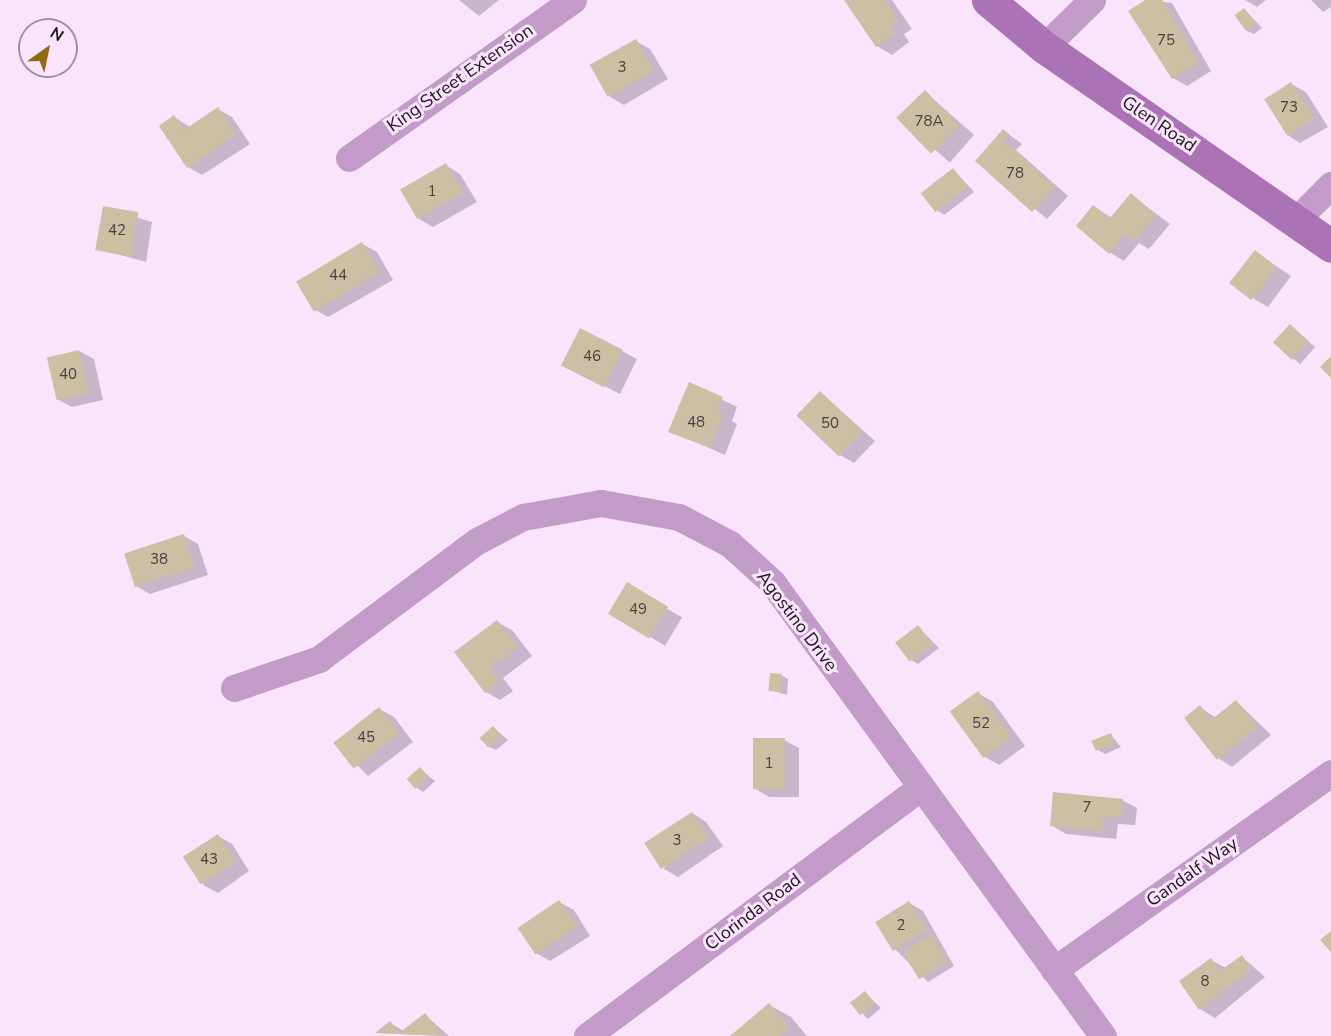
<!DOCTYPE html>
<html>
<head>
<meta charset="utf-8">
<style>
	body { margin:0 }
	#map { position:relative; width:1331px; height:1036px; overflow:hidden; background:#f9e4fc; font-family:"Nunito Sans",sans-serif }
	div>[style] { position:absolute }
	[style*='--x'] { left:calc(var(--x)*1px); top:calc(var(--y)*1px); width:calc(var(--w)*1px); rotate:calc(var(--a)*1deg) }
	.shadow>* { inset:0; background:#0003; transform-origin:0 0 }
	.building>* { inset:0; background:#cdbfa4; transform-origin:0 0 }
	.street>* { height:27px; margin:-13.5px; padding:0 13.5px; transform-origin:13.5px; border-radius:13.5px; background:#c29bc9 }
	.secondary>* { height:33px; margin:-16.5px; padding:0 16.5px; transform-origin:16.5px; border-radius:16.5px; background:#ac72b6 }
	span { translate:-50% -50%; white-space:nowrap; text-align:center; line-height:1.15; -webkit-text-stroke:6px #f9e4fc; paint-order:stroke }
	.number-label { font-size:15px; color:#48403f }
	.number-label span { -webkit-text-stroke-width:0 }
	.street-label { font-size:18px; color:#1c151d }
	.north { position:absolute; left:18px; top:18px; width:60px; height:60px; box-sizing:border-box; background:#f9e4fc; border:2px solid #a191a3; border-radius:50%; rotate:33deg; font-size:16px; font-weight:700; line-height:24px; text-align:center; color:#1c151d }
	.north::after { content:''; display:block; margin:auto; width:21px; height:27px; background:#906a11; clip-path:polygon(50% 0,100% 100%,50% 72%,0 100%) }
</style>
</head>
<body>
<div id="map">
	<div class="shadow">
		<div style="clip-path:polygon(459px 0,499px 0,479px 16px)"></div>
		<div style="clip-path:polygon(846px 0,892px 0,912px 29px,904px 34px,909px 42px,892px 55px,877px 46px)"></div>
		<div style="clip-path:polygon(1148px 0,1172px 3px,1211px 71px,1187px 86px,1173px 78px)"></div>
		<div style="clip-path:polygon(1245px 0,1266px 0,1257px 7px)"></div>
		<div style="clip-path:polygon(1311px 0,1331px 0,1331px 7px,1323px 12px)"></div>
		<div style="clip-path:polygon(1244px 9px,1262px 28px,1254px 34px,1247px 31px)"></div>
		<div style="clip-path:polygon(636px 41px,650px 49px,668px 79px,624px 105px,610px 97px)"></div>
		<div style="clip-path:polygon(1291px 84px,1306px 92px,1328px 127px,1300px 143px,1286px 134px,1265px 99px)"></div>
		<div style="left:925px;top:92px;width:65px;height:37px;rotate:41deg"></div>
		<div style="clip-path:polygon(218px 109px,232px 117px,250px 144px,202px 175px,188px 167px,174px 117px,190px 127px)"></div>
		<div style="clip-path:polygon(1004px 131px,1022px 144px,1016px 150px,1068px 196px,1047px 219px,977px 161px)"></div>
		<div style="clip-path:polygon(446px 165px,460px 174px,477px 202px,433px 227px,419px 219px)"></div>
		<div style="clip-path:polygon(953px 169px,974px 192px,944px 215px,938px 211px)"></div>
		<div style="clip-path:polygon(1131px 195px,1170px 224px,1149px 249px,1139px 243px,1124px 261px,1109px 252px,1094px 207px,1112px 218px)"></div>
		<div style="clip-path:polygon(104px 208px,152px 222px,146px 262px,98px 249px)"></div>
		<div style="clip-path:polygon(362px 244px,377px 252px,393px 280px,328px 317px,314px 309px)"></div>
		<div style="clip-path:polygon(1255px 252px,1291px 276px,1268px 307px,1254px 299px)"></div>
		<div style="left:1291px;top:326px;width:32px;height:23px;rotate:41deg"></div>
		<div style="clip-path:polygon(79px 351px,94px 359px,103px 400px,72px 407px,57px 399px)"></div>
		<div style="clip-path:polygon(622px 351px,637px 359px,620px 394px,578px 373px)"></div>
		<div style="clip-path:polygon(690px 384px,737px 407px,732px 421px,737px 424px,725px 455px,670px 431px)"></div>
		<div style="clip-path:polygon(821px 393px,875px 441px,854px 463px,840px 455px)"></div>
		<div style="clip-path:polygon(184px 536px,198px 544px,208px 575px,150px 594px,136px 586px)"></div>
		<div style="left:628px;top:585px;width:63px;height:33px;rotate:31deg"></div>
		<div style="clip-path:polygon(497px 622px,512px 630px,532px 656px,503px 678px,513px 691px,500px 700px,486px 692px,456px 653px)"></div>
		<div style="clip-path:polygon(918px 627px,939px 648px,918px 664px,911px 660px)"></div>
		<div style="clip-path:polygon(781px 675px,788px 679px,787px 695px,770px 690px)"></div>
		<div style="clip-path:polygon(978px 693px,993px 702px,1025px 746px,999px 765px,985px 757px)"></div>
		<div style="clip-path:polygon(1237px 702px,1271px 735px,1232px 767px,1218px 758px,1200px 707px,1216px 718px)"></div>
		<div style="clip-path:polygon(379px 709px,394px 717px,413px 742px,368px 776px,335px 743px)"></div>
		<div style="clip-path:polygon(493px 727px,508px 740px,496px 750px,489px 747px)"></div>
		<div style="clip-path:polygon(1111px 735px,1121px 747px,1105px 754px,1098px 750px)"></div>
		<div style="clip-path:polygon(784px 740px,799px 748px,799px 797px,769px 797px,754px 788px)"></div>
		<div style="clip-path:polygon(420px 769px,435px 781px,423px 792px,417px 788px)"></div>
		<div style="clip-path:polygon(1122px 800px,1137px 808px,1135px 825px,1118px 824px,1116px 839px,1066px 834px,1051px 825px)"></div>
		<div style="clip-path:polygon(692px 813px,706px 822px,723px 846px,678px 877px,664px 869px)"></div>
		<div style="clip-path:polygon(218px 836px,232px 844px,249px 871px,218px 893px,203px 885px)"></div>
		<div style="clip-path:polygon(559px 902px,574px 910px,590px 936px,550px 961px,536px 953px)"></div>
		<div style="clip-path:polygon(909px 903px,923px 911px,954px 966px,928px 982px,895px 949px)"></div>
		<div style="clip-path:polygon(1242px 957px,1265px 977px,1215px 1018px,1200px 1009px,1181px 981px,1211px 960px,1226px 968px)"></div>
		<div style="clip-path:polygon(865px 993px,881px 1008px,868px 1019px,852px 1003px)"></div>
		<div style="clip-path:polygon(769px 1005px,791px 1017px,807px 1036px,733px 1036px)"></div>
		<div style="clip-path:polygon(425px 1015px,449px 1036px,377px 1033px,390px 1023px,404px 1031px)"></div>
	</div>
	<div class="building">
		<div style="clip-path:polygon(844px 0,885px 0,898px 20px,890px 26px,896px 33px,876px 47px)"></div>
		<div style="clip-path:polygon(1145px 0,1162px 0,1198px 62px,1172px 79px,1128px 11px)"></div>
		<div style="left:1244px;top:8px;width:20px;height:12px;rotate:53deg"></div>
		<div style="left:636px;top:39px;width:37px;height:53px;rotate:61deg"></div>
		<div style="left:1291px;top:82px;width:43px;height:32px;rotate:57deg"></div>
		<div style="left:925px;top:90px;width:50px;height:40px;rotate:46deg"></div>
		<div style="clip-path:polygon(218px 107px,236px 135px,187px 168px,159px 126px,174px 115px,184px 130px)"></div>
		<div style="clip-path:polygon(1003px 129px,1009px 134px,1003px 141px,1055px 187px,1032px 212px,975px 161px)"></div>
		<div style="left:446px;top:163px;width:34px;height:53px;rotate:60deg"></div>
		<div style="left:953px;top:168px;width:24px;height:41px;rotate:52deg"></div>
		<div style="clip-path:polygon(1131px 193px,1156px 215px,1134px 242px,1125px 234px,1109px 254px,1076px 226px,1093px 205px,1110px 218px)"></div>
		<div style="left:103px;top:206px;width:36px;height:45px;rotate:10deg"></div>
		<div style="left:362px;top:242px;width:35px;height:77px;rotate:59deg"></div>
		<div style="left:1255px;top:250px;width:28px;height:42px;rotate:38deg"></div>
		<div style="left:1290px;top:324px;width:26px;height:25px;rotate:43deg"></div>
		<div style="left:580px;top:328px;width:48px;height:42px;rotate:27deg"></div>
		<div style="left:79px;top:350px;width:44px;height:33px;rotate:77deg"></div>
		<div style="clip-path:polygon(1331px 356px,1331px 378px,1320px 367px)"></div>
		<div style="clip-path:polygon(689px 382px,723px 397px,717px 412px,724px 414px,710px 448px,668px 432px)"></div>
		<div style="left:820px;top:391px;width:59px;height:34px;rotate:44deg"></div>
		<div style="left:184px;top:534px;width:35px;height:63px;rotate:72deg"></div>
		<div style="left:627px;top:582px;width:48px;height:37px;rotate:31deg"></div>
		<div style="clip-path:polygon(497px 620px,518px 647px,489px 669px,499px 682px,485px 693px,454px 652px)"></div>
		<div style="left:918px;top:625px;width:24px;height:29px;rotate:52deg"></div>
		<div style="left:770px;top:673px;width:12px;height:18px;rotate:5deg"></div>
		<div style="left:978px;top:691px;width:57px;height:35px;rotate:54deg"></div>
		<div style="clip-path:polygon(1236px 700px,1258px 727px,1217px 760px,1184px 718px,1200px 705px,1211px 720px)"></div>
		<div style="left:379px;top:707px;width:33px;height:58px;rotate:52deg"></div>
		<div style="left:493px;top:726px;width:13px;height:18px;rotate:48deg"></div>
		<div style="left:1111px;top:733px;width:11px;height:21px;rotate:68deg"></div>
		<div style="left:753px;top:738px;width:32px;height:51px"></div>
		<div style="left:420px;top:767px;width:13px;height:18px;rotate:48deg"></div>
		<div style="clip-path:polygon(1053px 792px,1123px 799px,1121px 818px,1103px 816px,1102px 831px,1050px 826px)"></div>
		<div style="left:692px;top:812px;width:31px;height:57px;rotate:57deg"></div>
		<div style="left:218px;top:834px;width:33px;height:42px;rotate:57deg"></div>
		<div style="left:559px;top:900px;width:32px;height:50px;rotate:56deg"></div>
		<div style="left:909px;top:901px;width:34px;height:40px;rotate:58deg"></div>
		<div style="clip-path:polygon(1331px 931px,1331px 952px,1320px 940px)"></div>
		<div style="left:931px;top:934px;width:32px;height:34px;rotate:58deg"></div>
		<div style="clip-path:polygon(1242px 955px,1251px 969px,1199px 1010px,1179px 981px,1211px 958px,1220px 971px)"></div>
		<div style="left:865px;top:991px;width:16px;height:19px;rotate:52deg"></div>
		<div style="clip-path:polygon(769px 1003px,789px 1027px,779px 1036px,730px 1036px)"></div>
		<div style="clip-path:polygon(425px 1013px,443px 1036px,375px 1033px,390px 1021px,399px 1033px)"></div>
	</div>
	<div class="street">
		<div style="--x:1044;--y:47;--w:67;--a:-44.4"></div>
		<div style="--x:349;--y:158;--w:274;--a:-35.2"></div>
		<div style="--x:1297;--y:219;--w:48;--a:-45"></div>
		<div style="--x:234;--y:688;--w:90;--a:-18.8"></div>
		<div style="--x:319;--y:659;--w:197;--a:-36.8"></div>
		<div style="--x:477;--y:541;--w:52;--a:-27.6"></div>
		<div style="--x:523;--y:517;--w:79;--a:-10.2"></div>
		<div style="--x:601;--y:503;--w:79;--a:10.2"></div>
		<div style="--x:679;--y:517;--w:58;--a:27.9"></div>
		<div style="--x:730;--y:544;--w:57;--a:42.1"></div>
		<div style="--x:772;--y:582;--w:562;--a:53.91"></div>
		<div style="--x:1054;--y:970;--w:340;--a:-35.4"></div>
		<div style="--x:587;--y:1036;--w:415;--a:-36.7"></div>
	</div>
	<div class="secondary">
		<div style="--x:988;--y:0;--w:73;--a:40"></div>
		<div style="--x:1044;--y:47;--w:349;--a:34.7"></div>
	</div>
	<div class="number-label">
		<span style="left:1166px;top:41px">75</span>
		<span style="left:622px;top:68px">3</span>
		<span style="left:1289px;top:108px">73</span>
		<span style="left:929px;top:122px">78A</span>
		<span style="left:1015px;top:174px">78</span>
		<span style="left:432px;top:192px">1</span>
		<span style="left:117px;top:231px">42</span>
		<span style="left:338px;top:276px">44</span>
		<span style="left:592px;top:357px">46</span>
		<span style="left:68px;top:375px">40</span>
		<span style="left:696px;top:423px">48</span>
		<span style="left:830px;top:424px">50</span>
		<span style="left:159px;top:560px">38</span>
		<span style="left:638px;top:610px">49</span>
		<span style="left:981px;top:724px">52</span>
		<span style="left:366px;top:738px">45</span>
		<span style="left:769px;top:764px">1</span>
		<span style="left:1087px;top:808px">7</span>
		<span style="left:677px;top:841px">3</span>
		<span style="left:209px;top:860px">43</span>
		<span style="left:901px;top:926px">2</span>
		<span style="left:1205px;top:982px">8</span>
	</div>
	<div class="street-label">
		<span style="left:460px;top:78px;rotate:-35deg">King Street Extension</span>
		<span style="left:1159px;top:124px;rotate:34deg">Glen Road</span>
		<span style="left:797px;top:621px;rotate:53deg">Agostino Drive</span>
		<span style="left:1192px;top:872px;rotate:-35deg">Gandalf Way</span>
		<span style="left:753px;top:912px;rotate:-37deg">Clorinda Road</span>
	</div>
	<div class="north">N</div>
</div>
</body>
</html>
